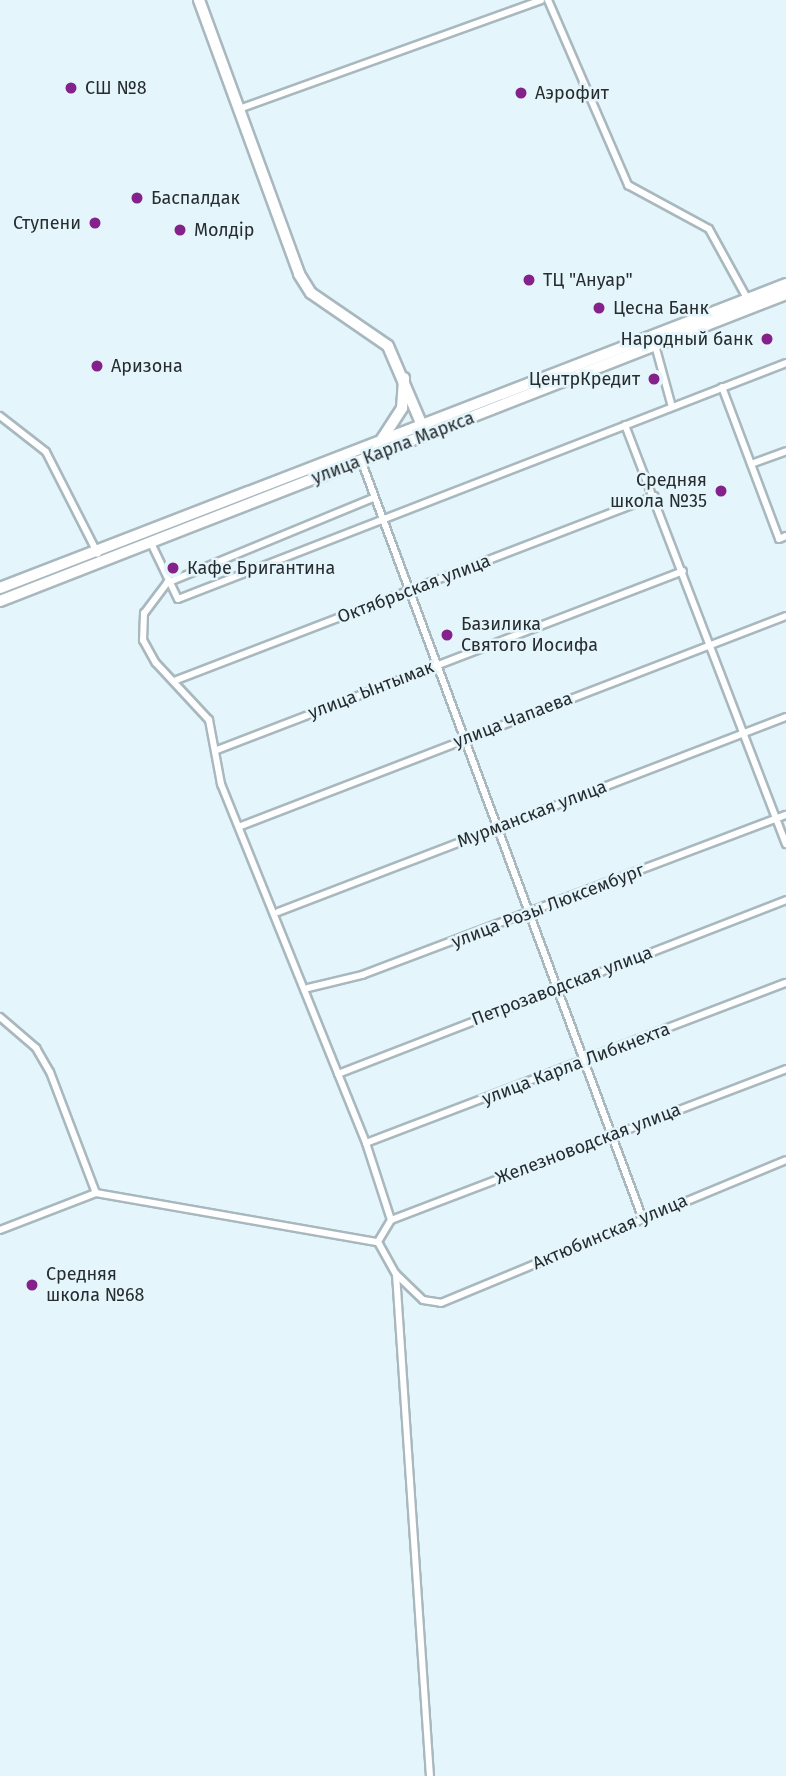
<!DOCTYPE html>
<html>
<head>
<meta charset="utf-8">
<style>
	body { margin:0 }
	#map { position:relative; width:786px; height:1776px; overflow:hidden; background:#e4f5fb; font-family:"Fira Sans",sans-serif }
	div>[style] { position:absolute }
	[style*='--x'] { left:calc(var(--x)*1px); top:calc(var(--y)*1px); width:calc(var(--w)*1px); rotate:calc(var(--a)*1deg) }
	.roads { filter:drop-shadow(2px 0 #a8b8be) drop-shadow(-2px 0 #a8b8be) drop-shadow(0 2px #a8b8be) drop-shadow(0 -2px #a8b8be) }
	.street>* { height:6px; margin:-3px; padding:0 3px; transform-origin:3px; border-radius:3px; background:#fff }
	.secondary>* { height:10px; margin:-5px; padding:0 5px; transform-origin:5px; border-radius:5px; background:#fff }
	.primary>* { height:10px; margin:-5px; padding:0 5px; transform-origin:5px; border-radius:5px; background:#fff }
	.dots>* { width:19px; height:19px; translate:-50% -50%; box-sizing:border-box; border:4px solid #e4f5fb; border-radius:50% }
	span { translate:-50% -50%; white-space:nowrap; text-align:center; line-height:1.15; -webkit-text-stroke:5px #e4f5fb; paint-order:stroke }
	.poi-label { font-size:18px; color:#262c2f }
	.left { translate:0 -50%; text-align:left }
	.right { translate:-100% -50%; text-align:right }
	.street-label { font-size:18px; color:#262c2f }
</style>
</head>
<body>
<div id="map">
	<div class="roads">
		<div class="street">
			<div style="--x:548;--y:0;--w:202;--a:66.6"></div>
			<div style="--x:628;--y:185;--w:92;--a:28.5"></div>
			<div style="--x:709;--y:229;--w:81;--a:61.2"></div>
			<div style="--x:239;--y:109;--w:321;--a:-19.8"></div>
			<div style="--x:655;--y:345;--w:64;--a:74.7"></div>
			<div style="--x:722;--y:387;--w:162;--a:69.4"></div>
			<div style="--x:779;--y:539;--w:8;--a:-23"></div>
			<div style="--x:0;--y:416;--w:58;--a:38"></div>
			<div style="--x:46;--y:452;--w:114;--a:63"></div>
			<div style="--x:625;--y:425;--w:449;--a:69"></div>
			<div style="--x:361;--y:460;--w:807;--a:69.63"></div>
			<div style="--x:751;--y:464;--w:37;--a:-20"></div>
			<div style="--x:373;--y:498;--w:223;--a:157.6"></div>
			<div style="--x:167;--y:583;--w:38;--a:127"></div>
			<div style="--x:144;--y:613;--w:27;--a:92"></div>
			<div style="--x:143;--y:640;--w:26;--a:61"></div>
			<div style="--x:156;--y:663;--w:78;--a:47.1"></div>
			<div style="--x:209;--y:720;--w:65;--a:79.4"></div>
			<div style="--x:221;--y:784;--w:387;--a:68"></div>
			<div style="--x:366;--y:1143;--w:81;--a:72"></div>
			<div style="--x:391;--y:1220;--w:26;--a:121"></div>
			<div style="--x:378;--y:1242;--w:37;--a:61"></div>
			<div style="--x:396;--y:1274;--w:37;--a:44"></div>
			<div style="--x:423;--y:1300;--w:18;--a:9"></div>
			<div style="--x:441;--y:1303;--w:373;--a:-22.5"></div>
			<div style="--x:151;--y:543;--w:62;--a:64.3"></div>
			<div style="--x:178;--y:599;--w:652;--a:-21.21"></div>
			<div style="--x:174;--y:681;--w:515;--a:-21.04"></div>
			<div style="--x:217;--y:750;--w:499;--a:-21"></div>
			<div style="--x:241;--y:826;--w:584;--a:-21.07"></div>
			<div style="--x:278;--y:912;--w:544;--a:-21"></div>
			<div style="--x:308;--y:988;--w:56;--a:-13.5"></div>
			<div style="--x:362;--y:975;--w:453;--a:-20.7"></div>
			<div style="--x:0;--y:1017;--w:48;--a:40.7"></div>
			<div style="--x:36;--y:1048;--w:28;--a:60"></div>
			<div style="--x:50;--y:1072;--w:129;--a:69.2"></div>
			<div style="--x:338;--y:1074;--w:481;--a:-21.2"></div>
			<div style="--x:366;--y:1143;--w:449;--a:-20.9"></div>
			<div style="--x:391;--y:1220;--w:423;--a:-20.9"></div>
			<div style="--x:0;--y:1230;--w:103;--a:-21.1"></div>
			<div style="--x:96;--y:1193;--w:286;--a:9.9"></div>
			<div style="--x:396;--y:1274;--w:503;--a:86.13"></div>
		</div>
		<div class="secondary">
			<div style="--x:199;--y:0;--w:292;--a:69.9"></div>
			<div style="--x:299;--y:274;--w:22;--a:58"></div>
			<div style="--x:311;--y:293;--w:93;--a:34.5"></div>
			<div style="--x:388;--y:346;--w:91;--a:66.8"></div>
		</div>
		<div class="primary">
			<div style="--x:382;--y:439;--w:37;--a:-57"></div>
			<div style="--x:402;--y:408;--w:30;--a:-86"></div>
			<div style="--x:0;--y:588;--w:843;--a:-21.14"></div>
			<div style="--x:0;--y:601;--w:844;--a:-21.33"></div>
		</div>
	</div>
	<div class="dots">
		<div style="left:71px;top:88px;background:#85218a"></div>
		<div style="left:521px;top:93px;background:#85218a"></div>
		<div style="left:137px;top:198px;background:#85218a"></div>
		<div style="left:95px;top:223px;background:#85218a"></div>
		<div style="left:180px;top:230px;background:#85218a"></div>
		<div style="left:529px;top:280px;background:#85218a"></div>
		<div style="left:599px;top:308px;background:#85218a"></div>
		<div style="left:767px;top:339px;background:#85218a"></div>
		<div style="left:97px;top:366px;background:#85218a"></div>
		<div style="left:654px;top:379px;background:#85218a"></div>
		<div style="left:721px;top:491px;background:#85218a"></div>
		<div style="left:173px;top:568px;background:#85218a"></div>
		<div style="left:447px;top:635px;background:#85218a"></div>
		<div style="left:32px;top:1285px;background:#85218a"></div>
	</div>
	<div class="poi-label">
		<span class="left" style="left:85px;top:88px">СШ №8</span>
		<span class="left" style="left:535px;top:93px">Аэрофит</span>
		<span class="left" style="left:151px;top:198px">Баспалдак</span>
		<span class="right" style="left:81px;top:223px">Ступени</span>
		<span class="left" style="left:194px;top:230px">Молдiр</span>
		<span class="left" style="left:543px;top:280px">ТЦ "Ануар"</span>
		<span class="left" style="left:613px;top:308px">Цесна Банк</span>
		<span class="right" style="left:753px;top:339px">Народный банк</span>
		<span class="left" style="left:111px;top:366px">Аризона</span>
		<span class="right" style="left:640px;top:379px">ЦентрКредит</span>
		<span class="right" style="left:707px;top:491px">Средняя<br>школа №35</span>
		<span class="left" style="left:187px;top:568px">Кафе Бригантина</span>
		<span class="left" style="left:461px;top:635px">Базилика<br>Святого Иосифа</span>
		<span class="left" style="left:46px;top:1285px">Средняя<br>школа №68</span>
	</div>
	<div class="street-label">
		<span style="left:393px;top:448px;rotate:-21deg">улица Карла Маркса</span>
		<span style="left:414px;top:589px;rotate:-21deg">Октябрьская улица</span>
		<span style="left:371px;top:690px;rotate:-21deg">улица Ынтымак</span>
		<span style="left:513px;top:720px;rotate:-21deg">улица Чапаева</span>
		<span style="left:532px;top:814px;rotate:-21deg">Мурманская улица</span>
		<span style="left:548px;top:906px;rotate:-21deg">улица Розы Люксембург</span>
		<span style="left:562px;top:986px;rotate:-21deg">Петрозаводская улица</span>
		<span style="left:576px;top:1064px;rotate:-21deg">улица Карла Либкнехта</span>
		<span style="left:588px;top:1144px;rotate:-21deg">Железноводская улица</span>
		<span style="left:610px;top:1232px;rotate:-23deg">Актюбинская улица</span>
	</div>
</div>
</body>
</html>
